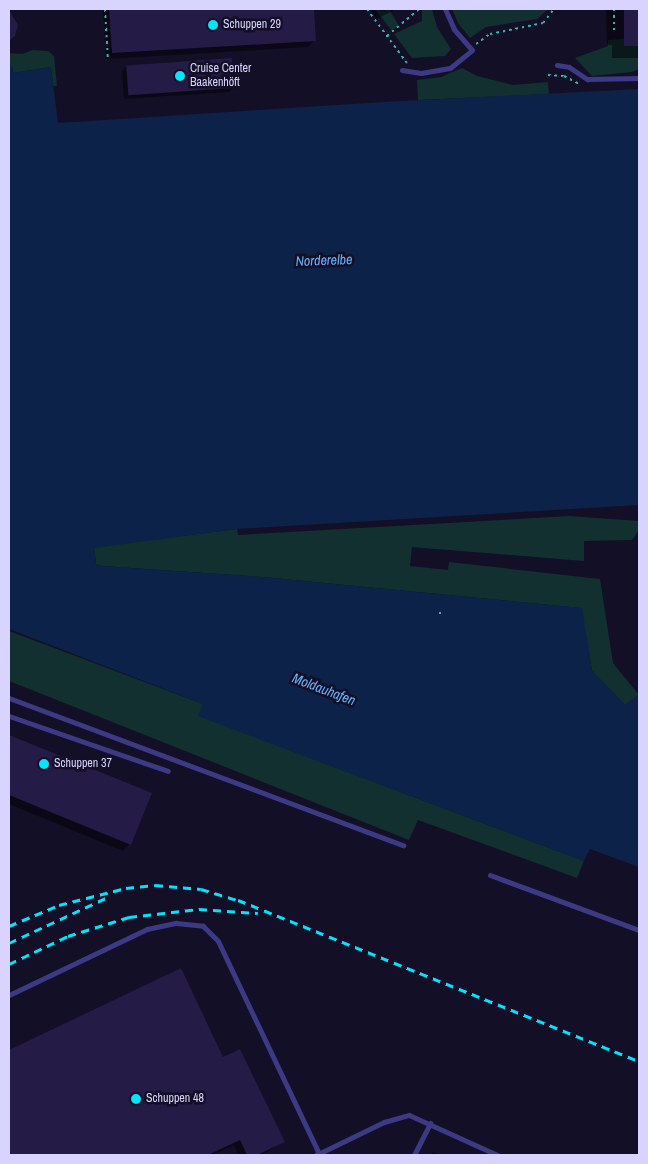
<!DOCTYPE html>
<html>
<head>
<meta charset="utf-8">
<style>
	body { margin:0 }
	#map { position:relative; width:648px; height:1164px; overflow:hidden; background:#130f26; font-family:"Archivo Narrow",sans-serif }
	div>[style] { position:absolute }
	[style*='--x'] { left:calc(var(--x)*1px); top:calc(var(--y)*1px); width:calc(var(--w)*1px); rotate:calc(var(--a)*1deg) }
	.green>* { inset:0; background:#12302f }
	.water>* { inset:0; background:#0c2248 }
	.shadow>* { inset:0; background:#0007 }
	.building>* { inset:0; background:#241b47; transform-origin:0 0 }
	.path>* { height:2px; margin-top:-1px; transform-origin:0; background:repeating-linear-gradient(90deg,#2fb8b0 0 2.5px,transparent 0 6.5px) }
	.service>* { height:5px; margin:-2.5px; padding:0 2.5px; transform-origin:2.5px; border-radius:2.5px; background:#3d3a85 }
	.rail>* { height:3px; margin-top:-1.5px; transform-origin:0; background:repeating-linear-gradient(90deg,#00e5ff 0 8px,transparent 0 14px) }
	.dots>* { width:14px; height:14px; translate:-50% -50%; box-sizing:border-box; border:2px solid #130f26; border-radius:50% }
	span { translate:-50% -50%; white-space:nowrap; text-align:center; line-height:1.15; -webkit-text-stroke:5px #130f26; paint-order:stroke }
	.poi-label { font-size:12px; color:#d9d4ff }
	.left { translate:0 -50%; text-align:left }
	.water-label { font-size:14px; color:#62b6ff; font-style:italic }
	.frame { position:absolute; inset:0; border:10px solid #d9d4ff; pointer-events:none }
</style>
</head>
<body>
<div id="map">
	<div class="green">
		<div style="clip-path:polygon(375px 9px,384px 11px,389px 9px,399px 26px,392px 31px)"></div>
		<div style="clip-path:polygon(422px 9px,432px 9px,437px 27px,451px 49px,445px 56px,412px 58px,394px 34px,422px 21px)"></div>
		<div style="clip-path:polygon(452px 9px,548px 9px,537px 19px,486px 27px,470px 38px,458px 23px)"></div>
		<div style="clip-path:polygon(624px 39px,624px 46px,639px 46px,639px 69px,632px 72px,592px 76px,575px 58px,608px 46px,608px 40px)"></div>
		<div style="clip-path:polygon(33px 50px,48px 51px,54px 56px,57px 86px,53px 86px,51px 67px,13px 73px,12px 66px,9px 66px,9px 53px,22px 54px)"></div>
		<div style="clip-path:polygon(462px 68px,477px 76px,513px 85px,548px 82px,549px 94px,418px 100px,417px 80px,441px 77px)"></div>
		<div style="clip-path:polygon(570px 516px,639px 521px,639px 530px,632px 540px,584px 541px,584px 561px,412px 547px,410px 566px,448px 570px,449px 562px,600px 579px,613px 663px,639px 695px,625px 705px,592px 671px,581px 608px,263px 577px,102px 566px,96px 564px,94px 547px,237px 529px,238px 535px)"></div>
		<div style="clip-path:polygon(9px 631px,203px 704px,199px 716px,584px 861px,577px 878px,418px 820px,409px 840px,9px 681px)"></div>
	</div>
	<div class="water">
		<div style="clip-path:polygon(9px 66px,12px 66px,13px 73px,51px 67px,58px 123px,383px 102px,639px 89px,639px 505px,237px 529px,94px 548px,96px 564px,102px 566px,263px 577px,582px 608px,592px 671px,625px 705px,639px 695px,639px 867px,590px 849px,584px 861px,198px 716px,203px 704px,9px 629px)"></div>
	</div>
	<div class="shadow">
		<div style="clip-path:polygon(103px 9px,312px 9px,314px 41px,308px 47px,106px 59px)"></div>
		<div style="clip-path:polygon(371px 9px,397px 9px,376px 19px)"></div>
		<div style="clip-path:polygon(606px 9px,639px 9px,639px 58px,612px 58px,612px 45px,607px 45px)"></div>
		<div style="clip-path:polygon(126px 67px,233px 88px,229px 92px,124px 99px,122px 71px)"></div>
		<div style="clip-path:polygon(9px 737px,150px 794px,129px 844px,123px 851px,9px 804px)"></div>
		<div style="clip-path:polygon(180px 970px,223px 1059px,283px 1142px,262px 1155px,238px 1155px,234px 1145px,212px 1155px,9px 1155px,9px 1052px)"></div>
		<div style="clip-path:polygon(433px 1152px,439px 1155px,430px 1155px)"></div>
	</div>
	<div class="building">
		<div style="clip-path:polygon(109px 9px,314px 9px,316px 41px,112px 53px)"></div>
		<div style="left:624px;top:9px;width:15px;height:37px"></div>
		<div style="clip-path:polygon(9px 10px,18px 25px,15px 36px,9px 41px)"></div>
		<div style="left:232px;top:58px;width:30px;height:106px;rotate:86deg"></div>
		<div style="clip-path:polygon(9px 735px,152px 793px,131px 845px,9px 795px)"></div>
		<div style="clip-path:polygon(181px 968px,223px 1057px,240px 1049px,285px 1142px,257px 1155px,247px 1155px,240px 1140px,208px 1155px,9px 1155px,9px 1050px)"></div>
	</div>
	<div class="path">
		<div style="--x:105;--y:9;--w:52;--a:86.7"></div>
		<div style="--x:367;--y:9;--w:67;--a:53.5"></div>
		<div style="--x:614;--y:9;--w:21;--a:90"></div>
		<div style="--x:387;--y:36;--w:42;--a:-40.2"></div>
		<div style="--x:476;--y:44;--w:17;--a:-36"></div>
		<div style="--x:490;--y:34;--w:54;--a:-11.7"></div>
		<div style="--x:543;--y:23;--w:18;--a:-52"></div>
		<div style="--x:548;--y:75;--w:16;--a:4"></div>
		<div style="--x:564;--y:76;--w:17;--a:28"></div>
		<div style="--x:440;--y:614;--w:2;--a:-90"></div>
	</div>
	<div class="service">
		<div style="--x:557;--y:65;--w:12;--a:9"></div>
		<div style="--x:569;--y:67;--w:22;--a:34"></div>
		<div style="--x:587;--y:79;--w:52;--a:-1.1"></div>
		<div style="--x:402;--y:70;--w:19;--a:9"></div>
		<div style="--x:421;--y:73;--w:29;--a:-10"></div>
		<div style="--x:450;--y:68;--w:28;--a:-39"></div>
		<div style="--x:472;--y:50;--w:28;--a:-131"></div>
		<div style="--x:454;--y:29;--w:22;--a:-114"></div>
		<div style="--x:9;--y:698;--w:421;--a:20.5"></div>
		<div style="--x:9;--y:716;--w:168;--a:19.1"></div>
		<div style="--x:490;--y:875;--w:159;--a:20.3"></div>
		<div style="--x:9;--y:995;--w:153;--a:-25.6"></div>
		<div style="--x:147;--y:929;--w:30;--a:-12"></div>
		<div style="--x:176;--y:923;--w:27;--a:6"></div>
		<div style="--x:203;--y:926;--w:21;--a:45"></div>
		<div style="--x:218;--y:941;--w:236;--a:64.6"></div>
		<div style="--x:316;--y:1155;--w:76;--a:-25.9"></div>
		<div style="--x:384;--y:1122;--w:26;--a:-16"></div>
		<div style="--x:409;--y:1115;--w:97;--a:24.4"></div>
		<div style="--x:414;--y:1155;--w:36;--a:-63"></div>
	</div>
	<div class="rail">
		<div style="--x:9;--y:926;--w:54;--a:-22.8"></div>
		<div style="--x:59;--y:905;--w:69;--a:-14.2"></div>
		<div style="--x:126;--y:888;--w:29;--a:-6"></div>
		<div style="--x:155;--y:885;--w:46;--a:5"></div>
		<div style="--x:201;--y:889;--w:39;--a:17"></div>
		<div style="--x:238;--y:900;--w:432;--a:21.9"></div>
		<div style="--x:9;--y:943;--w:107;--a:-24.9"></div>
		<div style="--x:9;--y:964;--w:65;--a:-25.4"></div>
		<div style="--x:68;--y:936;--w:64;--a:-17.3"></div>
		<div style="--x:129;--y:917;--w:70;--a:-6.5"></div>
		<div style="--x:199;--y:909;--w:59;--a:3.9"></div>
	</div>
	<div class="dots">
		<div style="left:213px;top:25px;background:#00e5ff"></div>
		<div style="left:180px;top:76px;background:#00e5ff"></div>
		<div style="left:44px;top:764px;background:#00e5ff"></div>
		<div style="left:136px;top:1099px;background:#00e5ff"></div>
	</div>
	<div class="poi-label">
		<span class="left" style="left:223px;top:25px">Schuppen 29</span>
		<span class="left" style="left:190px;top:76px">Cruise Center<br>Baakenhöft</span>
		<span class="left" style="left:54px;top:764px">Schuppen 37</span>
		<span class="left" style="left:146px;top:1099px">Schuppen 48</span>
	</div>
	<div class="water-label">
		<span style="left:324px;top:260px;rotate:-2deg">Norderelbe</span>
		<span style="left:324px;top:689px;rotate:21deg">Moldauhafen</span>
	</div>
	<div class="frame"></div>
</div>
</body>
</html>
